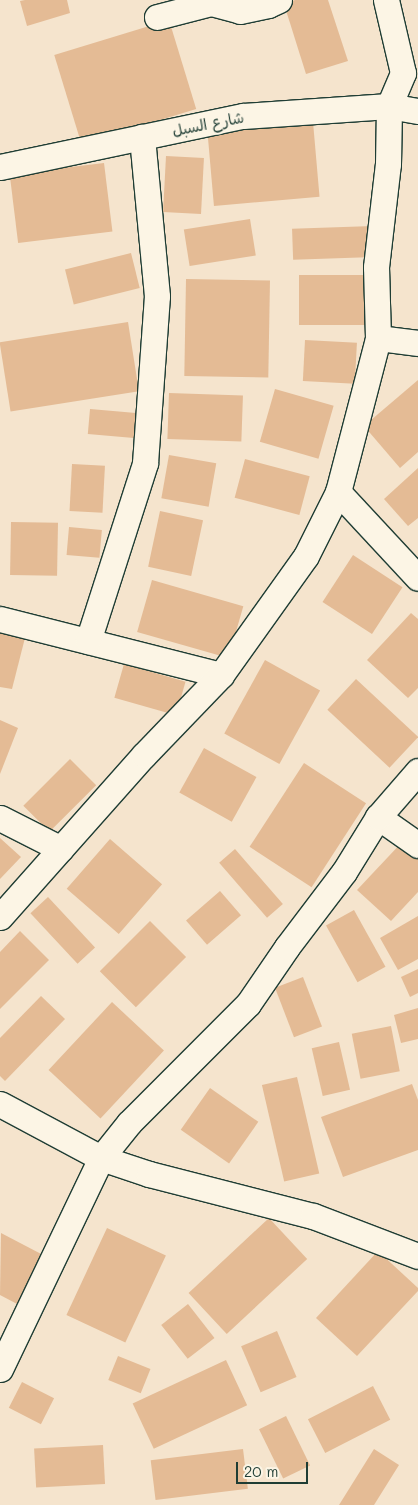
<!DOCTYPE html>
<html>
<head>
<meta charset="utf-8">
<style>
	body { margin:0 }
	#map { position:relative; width:418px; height:1505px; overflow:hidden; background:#f5e4cd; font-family:Mali,"Playpen Sans Arabic",sans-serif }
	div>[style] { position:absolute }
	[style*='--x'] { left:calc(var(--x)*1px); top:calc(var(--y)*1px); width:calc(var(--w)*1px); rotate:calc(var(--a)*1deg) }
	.building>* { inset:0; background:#e4bb95; transform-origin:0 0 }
	.roads { filter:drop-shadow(1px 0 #1f3d34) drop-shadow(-1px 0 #1f3d34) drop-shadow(0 1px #1f3d34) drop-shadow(0 -1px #1f3d34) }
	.minor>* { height:25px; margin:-12.5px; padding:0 12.5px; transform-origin:12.5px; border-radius:12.5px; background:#fcf5e5 }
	span { translate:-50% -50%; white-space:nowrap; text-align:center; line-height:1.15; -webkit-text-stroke:4px #fcf5e5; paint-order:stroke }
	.street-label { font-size:15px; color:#1f3d34 }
	.scale { position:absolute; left:236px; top:1462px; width:72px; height:22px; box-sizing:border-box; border:2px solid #1f3d34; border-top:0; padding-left:6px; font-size:15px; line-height:18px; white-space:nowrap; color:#1f3d34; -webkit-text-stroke:4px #fcf5e5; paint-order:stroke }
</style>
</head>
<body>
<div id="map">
	<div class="building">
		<div style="clip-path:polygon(25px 0,67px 0,70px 13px,27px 26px,20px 1px)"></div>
		<div style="clip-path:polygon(295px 0,328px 0,348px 61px,306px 74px,284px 4px)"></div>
		<div style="left:169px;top:20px;width:93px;height:120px;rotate:73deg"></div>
		<div style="left:313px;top:122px;width:75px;height:106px;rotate:85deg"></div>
		<div style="left:166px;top:156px;width:38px;height:56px;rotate:3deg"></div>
		<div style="left:104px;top:163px;width:69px;height:95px;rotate:83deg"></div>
		<div style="left:250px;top:219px;width:37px;height:67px;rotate:81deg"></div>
		<div style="left:373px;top:226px;width:31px;height:81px;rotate:88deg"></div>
		<div style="left:131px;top:253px;width:36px;height:68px;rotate:76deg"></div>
		<div style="left:299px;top:275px;width:67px;height:50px"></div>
		<div style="left:186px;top:279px;width:84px;height:97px;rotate:1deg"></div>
		<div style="left:128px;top:322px;width:70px;height:130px;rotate:81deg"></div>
		<div style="left:305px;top:340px;width:52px;height:41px;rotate:3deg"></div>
		<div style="clip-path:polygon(418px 380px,418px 452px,400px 468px,364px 426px)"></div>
		<div style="left:275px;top:389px;width:61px;height:55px;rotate:16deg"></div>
		<div style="left:169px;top:393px;width:74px;height:46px;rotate:2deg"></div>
		<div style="left:90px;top:409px;width:49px;height:25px;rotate:5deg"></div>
		<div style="left:169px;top:455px;width:48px;height:44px;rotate:10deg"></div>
		<div style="left:245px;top:459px;width:67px;height:40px;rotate:15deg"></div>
		<div style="left:72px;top:464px;width:33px;height:47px;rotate:3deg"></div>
		<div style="clip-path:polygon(418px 468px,418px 518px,408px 526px,384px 499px)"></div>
		<div style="left:160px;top:511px;width:44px;height:57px;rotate:12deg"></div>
		<div style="left:11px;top:522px;width:47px;height:53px;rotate:1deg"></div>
		<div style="left:69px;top:527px;width:33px;height:28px;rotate:5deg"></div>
		<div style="left:353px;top:555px;width:59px;height:56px;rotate:33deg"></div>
		<div style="left:152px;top:580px;width:95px;height:54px;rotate:16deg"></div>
		<div style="clip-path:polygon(411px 613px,418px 619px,418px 688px,408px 698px,367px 660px)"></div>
		<div style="clip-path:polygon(0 619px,28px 626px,12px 689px,0 687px)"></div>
		<div style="left:265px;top:660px;width:63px;height:84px;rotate:29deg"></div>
		<div style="left:124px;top:664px;width:64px;height:35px;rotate:16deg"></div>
		<div style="left:356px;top:679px;width:85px;height:42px;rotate:43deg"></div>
		<div style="clip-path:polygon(0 720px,18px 728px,0 774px)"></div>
		<div style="left:204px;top:748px;width:60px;height:51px;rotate:29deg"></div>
		<div style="left:70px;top:759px;width:37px;height:66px;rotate:45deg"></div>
		<div style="left:304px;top:763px;width:74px;height:100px;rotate:33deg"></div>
		<div style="clip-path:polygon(0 838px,21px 857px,0 879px)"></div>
		<div style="left:110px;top:839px;width:69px;height:66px;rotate:41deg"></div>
		<div style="clip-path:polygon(403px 841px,418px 855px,418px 892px,391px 921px,357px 890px)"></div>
		<div style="left:235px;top:849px;width:73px;height:21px;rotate:49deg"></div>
		<div style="left:220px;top:891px;width:32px;height:45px;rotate:49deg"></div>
		<div style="left:48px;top:897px;width:69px;height:24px;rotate:47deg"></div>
		<div style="left:354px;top:910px;width:65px;height:32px;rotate:61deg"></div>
		<div style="clip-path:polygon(418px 916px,418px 959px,398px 970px,380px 938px)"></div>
		<div style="left:150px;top:921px;width:51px;height:71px;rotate:45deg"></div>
		<div style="clip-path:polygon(20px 931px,49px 960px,0 1009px,0 952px)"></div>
		<div style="clip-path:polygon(418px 969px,418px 993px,410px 997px,401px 977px)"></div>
		<div style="left:303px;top:977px;width:53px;height:30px;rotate:69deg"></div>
		<div style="clip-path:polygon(41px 996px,65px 1019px,5px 1081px,0 1076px,0 1038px)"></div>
		<div style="left:112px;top:1002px;width:71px;height:93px;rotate:43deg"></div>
		<div style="clip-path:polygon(418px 1008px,418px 1039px,401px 1043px,394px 1015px)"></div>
		<div style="left:391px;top:1026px;width:46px;height:40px;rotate:79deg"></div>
		<div style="left:339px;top:1042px;width:49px;height:28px;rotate:77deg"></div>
		<div style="left:297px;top:1077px;width:99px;height:36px;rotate:77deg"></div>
		<div style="clip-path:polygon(412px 1084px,418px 1100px,418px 1150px,343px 1177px,321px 1117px)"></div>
		<div style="left:210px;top:1088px;width:59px;height:51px;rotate:35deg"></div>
		<div style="left:269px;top:1218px;width:56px;height:110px;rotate:47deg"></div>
		<div style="left:107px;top:1228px;width:65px;height:96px;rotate:25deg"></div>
		<div style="clip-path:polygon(1px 1233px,45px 1256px,19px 1305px,0 1295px)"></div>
		<div style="clip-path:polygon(378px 1251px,418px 1288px,418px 1291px,357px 1356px,316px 1318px)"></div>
		<div style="left:188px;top:1304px;width:43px;height:34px;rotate:52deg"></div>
		<div style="left:277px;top:1331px;width:50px;height:39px;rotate:67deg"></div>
		<div style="left:118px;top:1356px;width:35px;height:26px;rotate:22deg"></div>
		<div style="left:226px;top:1360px;width:50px;height:103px;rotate:65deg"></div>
		<div style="left:22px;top:1382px;width:36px;height:29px;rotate:27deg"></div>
		<div style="left:373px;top:1386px;width:38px;height:73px;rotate:63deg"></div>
		<div style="left:286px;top:1416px;width:55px;height:30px;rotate:64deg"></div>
		<div style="left:103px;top:1445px;width:39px;height:69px;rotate:87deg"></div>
		<div style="left:243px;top:1449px;width:40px;height:93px;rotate:83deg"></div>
		<div style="clip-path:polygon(374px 1449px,399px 1465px,374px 1505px,339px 1505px)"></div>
	</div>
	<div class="roads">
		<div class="minor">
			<div style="--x:157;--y:17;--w:56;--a:-14.5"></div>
			<div style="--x:211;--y:3;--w:30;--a:15"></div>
			<div style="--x:240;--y:11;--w:29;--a:-12"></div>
			<div style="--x:268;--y:5;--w:12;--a:-24"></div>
			<div style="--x:0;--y:167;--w:248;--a:-11.9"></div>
			<div style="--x:243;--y:116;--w:146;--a:-3.9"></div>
			<div style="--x:389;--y:106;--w:29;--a:10"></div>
			<div style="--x:378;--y:338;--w:40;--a:7.1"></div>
			<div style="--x:338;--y:492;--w:117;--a:47.1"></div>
			<div style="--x:0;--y:619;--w:228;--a:14.2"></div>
			<div style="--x:88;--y:641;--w:187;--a:-72.2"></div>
			<div style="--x:145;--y:463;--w:167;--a:-85.9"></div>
			<div style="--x:157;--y:296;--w:160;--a:-95.4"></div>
			<div style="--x:378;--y:817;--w:49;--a:35"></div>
			<div style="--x:0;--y:818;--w:68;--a:26.9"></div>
			<div style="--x:0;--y:917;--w:217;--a:-48.4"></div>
			<div style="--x:144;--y:755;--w:111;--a:-46.1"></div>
			<div style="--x:221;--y:675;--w:146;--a:-54.5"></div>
			<div style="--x:306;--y:556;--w:72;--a:-63.4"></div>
			<div style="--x:338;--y:492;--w:159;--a:-75.4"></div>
			<div style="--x:378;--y:338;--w:71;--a:-91.6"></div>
			<div style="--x:376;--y:267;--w:104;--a:-83.4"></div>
			<div style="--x:388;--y:164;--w:58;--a:-89"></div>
			<div style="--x:389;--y:106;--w:36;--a:-67"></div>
			<div style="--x:403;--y:73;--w:75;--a:-103.1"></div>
			<div style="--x:0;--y:1104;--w:115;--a:28.1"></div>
			<div style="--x:101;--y:1158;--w:51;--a:18.4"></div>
			<div style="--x:149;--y:1174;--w:169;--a:14.4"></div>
			<div style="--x:313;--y:1216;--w:112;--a:20.9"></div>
			<div style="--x:0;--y:1369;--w:234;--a:-64.4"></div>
			<div style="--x:101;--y:1158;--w:45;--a:-51.3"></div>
			<div style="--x:129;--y:1123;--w:168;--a:-45"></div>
			<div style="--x:248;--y:1004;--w:69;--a:-55.6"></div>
			<div style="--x:287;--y:947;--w:94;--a:-52.8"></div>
			<div style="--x:344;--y:872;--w:65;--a:-58.3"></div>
			<div style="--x:378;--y:817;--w:61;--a:-49"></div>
		</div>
	</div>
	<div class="street-label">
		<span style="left:208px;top:124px;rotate:-11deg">شارع السبل</span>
	</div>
	<div class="scale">20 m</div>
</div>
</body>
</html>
